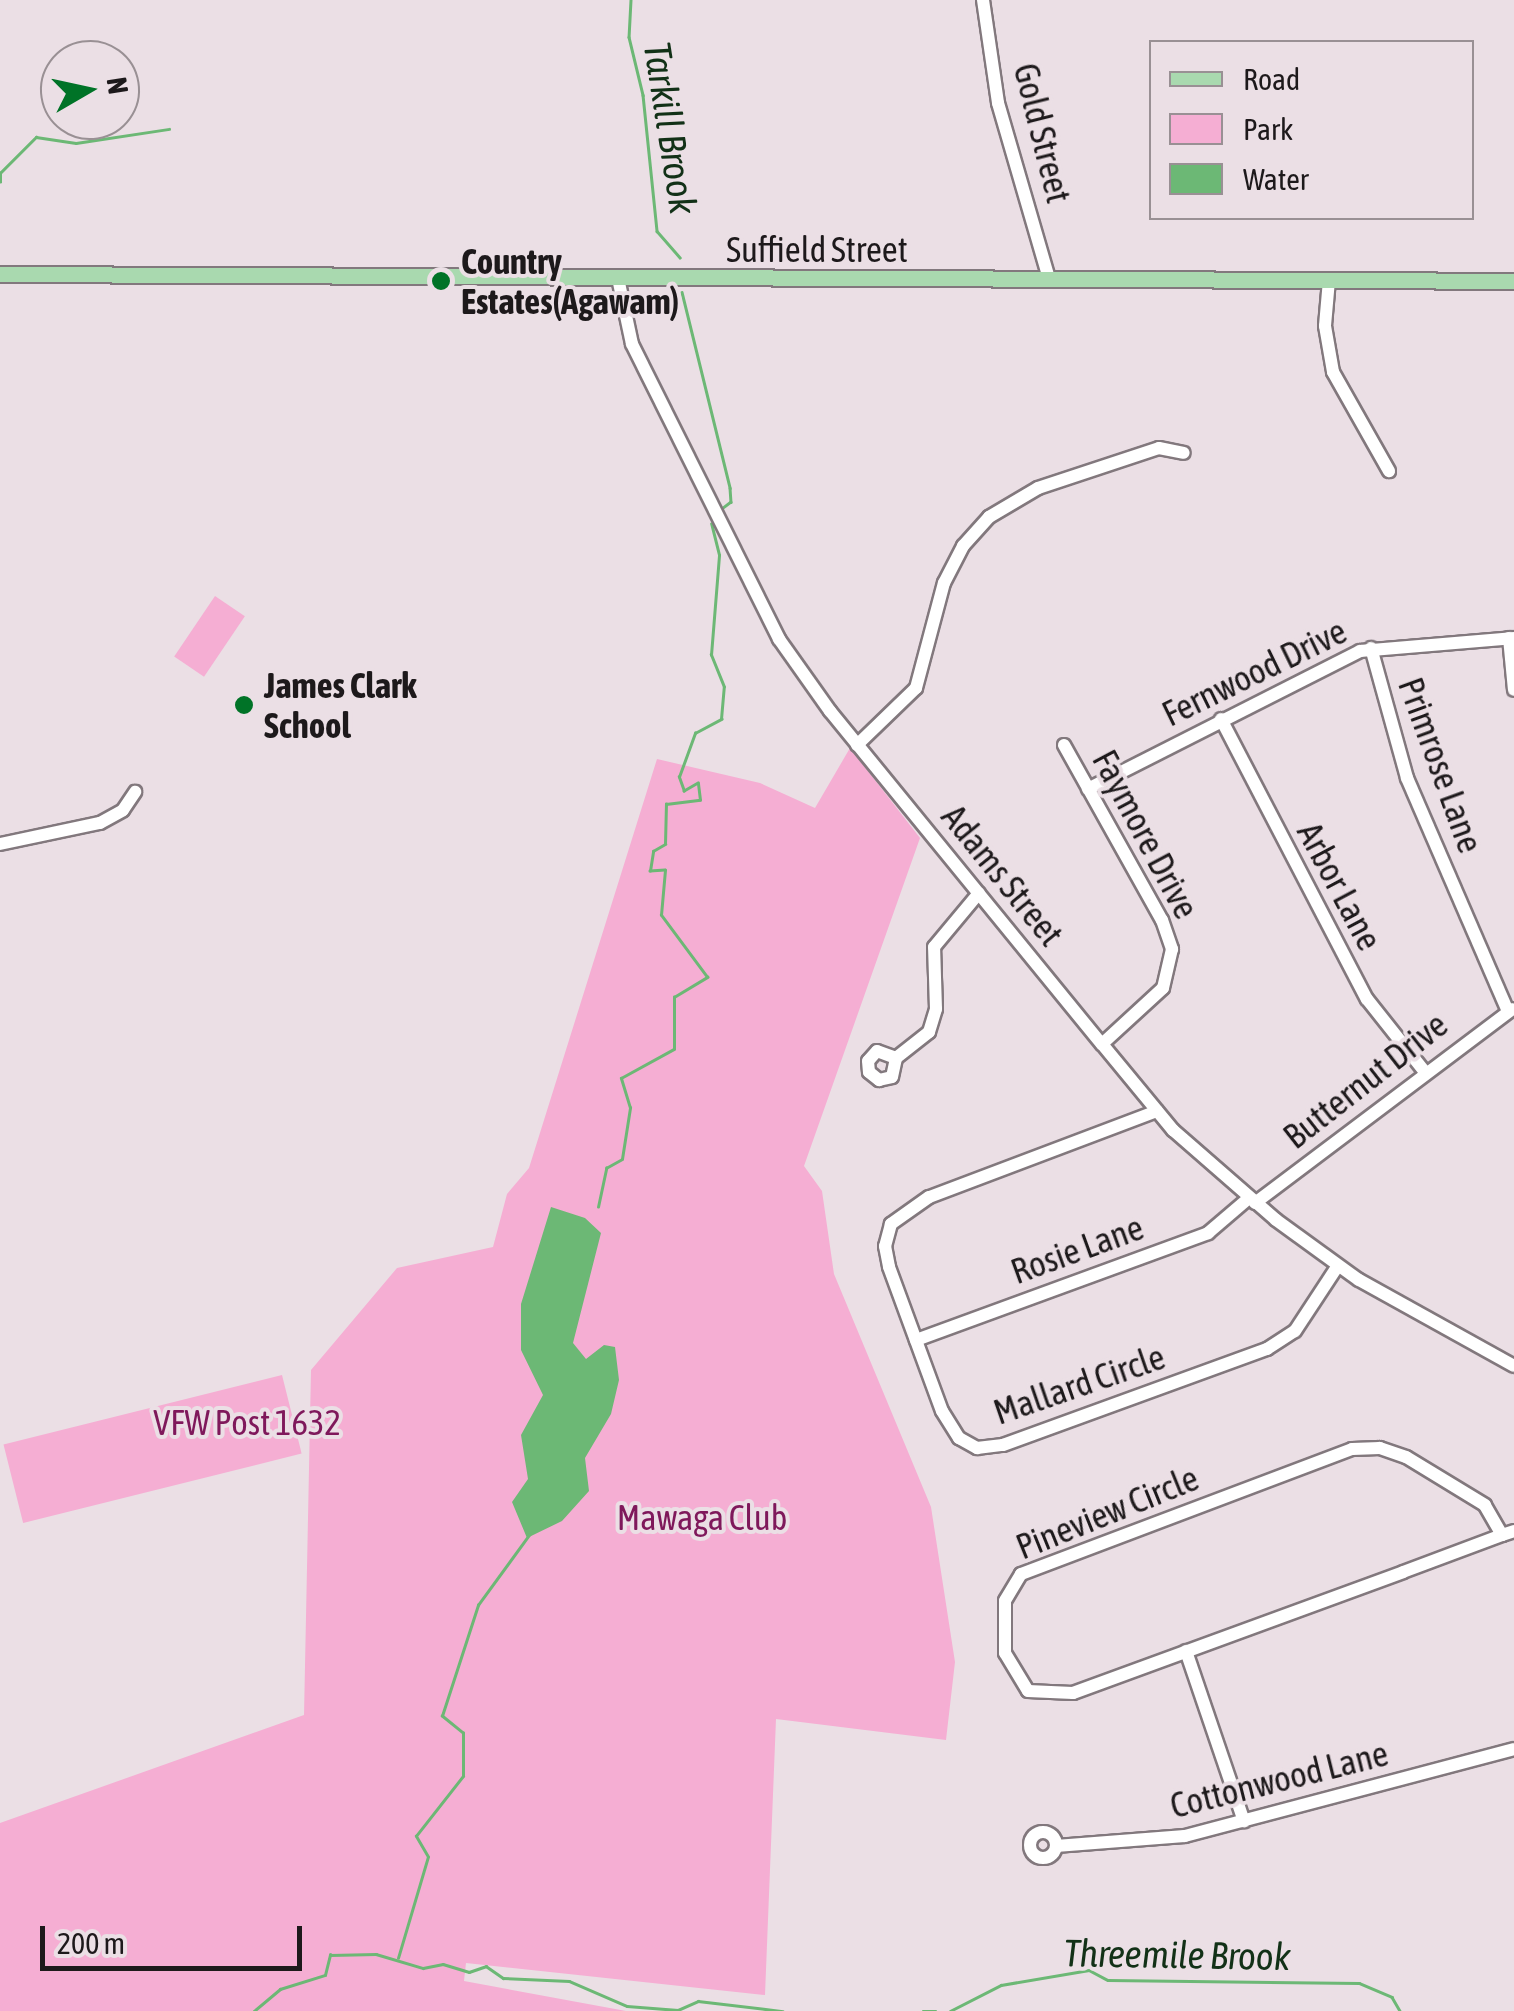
<!DOCTYPE html>
<html>
<head>
<meta charset="utf-8">
<style>
	body { margin:0 }
	#map { position:relative; width:1514px; height:2011px; overflow:hidden; background:#ebdfe5; font-family:"Asap Condensed",sans-serif }
	div>[style] { position:absolute }
	[style*='--x'] { left:calc(var(--x)*1px); top:calc(var(--y)*1px); width:calc(var(--w)*1px); rotate:calc(var(--a)*1deg) }
	.green>* { inset:0; background:#f5aed3; transform-origin:0 0 }
	.water>* { inset:0; background:#6cb875 }
	.stream>* { height:2.5px; margin:-1.25px; padding:0 1.25px; transform-origin:1.25px; border-radius:1.25px; background:#6cb875 }
	.roads { filter:drop-shadow(2px 0 #82787d) drop-shadow(-2px 0 #82787d) drop-shadow(0 2px #82787d) drop-shadow(0 -2px #82787d) }
	.minor>* { height:12px; margin:-6px; padding:0 6px; transform-origin:6px; border-radius:6px; background:#fff }
	.minor>.ring { margin:-6px; padding:0; box-sizing:content-box; background:none; border:12px solid #fff; border-radius:50% }
	.major>* { height:15px; margin:-7.5px; padding:0 7.5px; transform-origin:7.5px; border-radius:7.5px; background:#a9d9af }
	.dots>* { width:28px; height:28px; translate:-50% -50%; box-sizing:border-box; border:5px solid #ebdfe5; border-radius:50% }
	span { translate:-50% -50%; white-space:nowrap; text-align:center; line-height:1.15; -webkit-text-stroke:8px #ebdfe5; paint-order:stroke }
	.street-label { font-size:35px; color:#1d191b }
	.poi-label { font-size:35px; color:#1d191b; font-weight:700 }
	.left { translate:0 -50%; text-align:left }
	.park-label { font-size:35px; color:#7f185b }
	.water-label { font-size:38px; color:#123117; font-style:italic }
	.legend { position:absolute; left:1149px; top:40px; width:325px; height:180px; box-sizing:border-box; background:#ebdfe5; border:2px solid #999094; margin:0; padding:12px 18px; list-style:none; font-size:30px; color:#1d191b }
	.legend li { display:flex; align-items:center; gap:20px; height:50px }
	.legend b { width:50px; border:2px solid #999094 }
	.north { position:absolute; left:40px; top:40px; width:100px; height:100px; box-sizing:border-box; background:#ebdfe5; border:2px solid #999094; border-radius:50%; rotate:81deg; font-size:28px; font-weight:700; line-height:40px; text-align:center; color:#1d191b }
	.north::after { content:''; display:block; margin:auto; width:35px; height:45px; background:#007327; clip-path:polygon(50% 0,100% 100%,50% 72%,0 100%) }
	.scale { position:absolute; left:40px; top:1926px; width:262px; height:45px; box-sizing:border-box; border:5px solid #1d191b; border-top:0; padding-left:12px; font-size:30px; line-height:35px; white-space:nowrap; color:#1d191b; -webkit-text-stroke:8px #ebdfe5; paint-order:stroke }
</style>
</head>
<body>
<div id="map">
	<div class="green">
		<div style="left:215px;top:596px;width:36px;height:73px;rotate:34deg"></div>
		<div style="clip-path:polygon(850px 748px,920px 838px,804px 1166px,822px 1191px,834px 1274px,931px 1507px,955px 1662px,946px 1740px,776px 1719px,765px 1995px,466px 1963px,464px 1981px,626px 2011px,0 2011px,0 1823px,304px 1715px,311px 1370px,397px 1268px,493px 1247px,507px 1194px,529px 1168px,657px 759px,760px 783px,815px 808px)"></div>
		<div style="left:282px;top:1375px;width:81px;height:287px;rotate:76deg"></div>
	</div>
	<div class="water">
		<div style="clip-path:polygon(551px 1207px,585px 1218px,601px 1233px,573px 1343px,586px 1359px,604px 1345px,615px 1347px,619px 1380px,611px 1414px,585px 1458px,589px 1491px,562px 1521px,527px 1538px,512px 1502px,528px 1479px,521px 1435px,543px 1395px,521px 1350px,521px 1304px)"></div>
	</div>
	<div class="stream">
		<div style="--x:631;--y:0;--w:37;--a:93"></div>
		<div style="--x:629;--y:37;--w:60;--a:76.4"></div>
		<div style="--x:643;--y:95;--w:137;--a:84.1"></div>
		<div style="--x:657;--y:231;--w:35;--a:49"></div>
		<div style="--x:0;--y:182;--w:9;--a:-90"></div>
		<div style="--x:0;--y:173;--w:51;--a:-45"></div>
		<div style="--x:36;--y:137;--w:40;--a:8.5"></div>
		<div style="--x:76;--y:143;--w:94;--a:-8.6"></div>
		<div style="--x:682;--y:292;--w:202;--a:76.2"></div>
		<div style="--x:730;--y:488;--w:14;--a:86"></div>
		<div style="--x:731;--y:502;--w:10;--a:143"></div>
		<div style="--x:598;--y:1207;--w:40;--a:-78"></div>
		<div style="--x:606;--y:1168;--w:18;--a:-29"></div>
		<div style="--x:622;--y:1159;--w:52;--a:-81.1"></div>
		<div style="--x:630;--y:1108;--w:31;--a:-107"></div>
		<div style="--x:621;--y:1078;--w:60;--a:-28.7"></div>
		<div style="--x:674;--y:1049;--w:52;--a:-90"></div>
		<div style="--x:674;--y:997;--w:39;--a:-31"></div>
		<div style="--x:707;--y:977;--w:77;--a:-126.6"></div>
		<div style="--x:661;--y:915;--w:45;--a:-84.9"></div>
		<div style="--x:665;--y:870;--w:15;--a:176"></div>
		<div style="--x:650;--y:871;--w:20;--a:-81"></div>
		<div style="--x:653;--y:851;--w:14;--a:-30"></div>
		<div style="--x:665;--y:844;--w:40;--a:-88.6"></div>
		<div style="--x:666;--y:804;--w:34;--a:-7"></div>
		<div style="--x:700;--y:800;--w:17;--a:-97"></div>
		<div style="--x:698;--y:783;--w:16;--a:150"></div>
		<div style="--x:684;--y:791;--w:15;--a:-110"></div>
		<div style="--x:679;--y:777;--w:47;--a:-70"></div>
		<div style="--x:695;--y:733;--w:30;--a:-28"></div>
		<div style="--x:721;--y:719;--w:32;--a:-85"></div>
		<div style="--x:724;--y:687;--w:35;--a:-112"></div>
		<div style="--x:711;--y:655;--w:100;--a:-85.4"></div>
		<div style="--x:719;--y:555;--w:32;--a:-104"></div>
		<div style="--x:398;--y:1958;--w:105;--a:-73.5"></div>
		<div style="--x:428;--y:1857;--w:24;--a:-120"></div>
		<div style="--x:416;--y:1836;--w:76;--a:-51.9"></div>
		<div style="--x:463;--y:1776;--w:43;--a:-90"></div>
		<div style="--x:463;--y:1733;--w:27;--a:-141"></div>
		<div style="--x:442;--y:1716;--w:117;--a:-72"></div>
		<div style="--x:478;--y:1605;--w:87;--a:-53.9"></div>
		<div style="--x:254;--y:2011;--w:34;--a:-40"></div>
		<div style="--x:280;--y:1989;--w:47;--a:-17.3"></div>
		<div style="--x:325;--y:1975;--w:21;--a:-76"></div>
		<div style="--x:330;--y:1955;--w:46;--a:-1.2"></div>
		<div style="--x:376;--y:1954;--w:49;--a:16.6"></div>
		<div style="--x:423;--y:1968;--w:20;--a:-11"></div>
		<div style="--x:443;--y:1964;--w:27;--a:17"></div>
		<div style="--x:469;--y:1972;--w:18;--a:-19"></div>
		<div style="--x:486;--y:1966;--w:21;--a:35"></div>
		<div style="--x:503;--y:1978;--w:66;--a:2.6"></div>
		<div style="--x:569;--y:1981;--w:63;--a:23.3"></div>
		<div style="--x:627;--y:2006;--w:51;--a:4.5"></div>
		<div style="--x:678;--y:2010;--w:22;--a:-24"></div>
		<div style="--x:698;--y:2001;--w:85;--a:6.8"></div>
		<div style="--x:923;--y:2011;--w:13;--a:0"></div>
		<div style="--x:950;--y:2011;--w:57;--a:-27"></div>
		<div style="--x:1001;--y:1985;--w:89;--a:-9.7"></div>
		<div style="--x:1089;--y:1970;--w:21;--a:28"></div>
		<div style="--x:1108;--y:1980;--w:251;--a:0.7"></div>
		<div style="--x:1359;--y:1983;--w:36;--a:23"></div>
		<div style="--x:1392;--y:1997;--w:16;--a:60"></div>
	</div>
	<div class="roads">
		<div class="minor">
			<div style="--x:983;--y:0;--w:104;--a:81.7"></div>
			<div style="--x:998;--y:103;--w:183;--a:73.8"></div>
			<div style="--x:618;--y:278;--w:67;--a:78"></div>
			<div style="--x:632;--y:344;--w:330;--a:63.5"></div>
			<div style="--x:779;--y:639;--w:88;--a:54.7"></div>
			<div style="--x:830;--y:711;--w:430;--a:50.8"></div>
			<div style="--x:1102;--y:1044;--w:112;--a:50.5"></div>
			<div style="--x:1173;--y:1130;--w:137;--a:41.1"></div>
			<div style="--x:1276;--y:1220;--w:102;--a:35.9"></div>
			<div style="--x:1359;--y:1280;--w:177;--a:29"></div>
			<div style="--x:1329;--y:280;--w:46;--a:95"></div>
			<div style="--x:1325;--y:326;--w:47;--a:80.1"></div>
			<div style="--x:1333;--y:372;--w:114;--a:60.5"></div>
			<div style="--x:1509;--y:638;--w:52;--a:84.5"></div>
			<div style="--x:1371;--y:648;--w:135;--a:74.5"></div>
			<div style="--x:1407;--y:778;--w:254;--a:66.6"></div>
			<div style="--x:1221;--y:719;--w:316;--a:62.5"></div>
			<div style="--x:1367;--y:999;--w:92;--a:51.6"></div>
			<div style="--x:857;--y:745;--w:82;--a:-44"></div>
			<div style="--x:916;--y:688;--w:109;--a:-75.1"></div>
			<div style="--x:944;--y:583;--w:42;--a:-62.8"></div>
			<div style="--x:963;--y:546;--w:39;--a:-48"></div>
			<div style="--x:989;--y:517;--w:57;--a:-30.6"></div>
			<div style="--x:1038;--y:488;--w:127;--a:-18.3"></div>
			<div style="--x:1159;--y:448;--w:25;--a:11"></div>
			<div style="--x:1064;--y:745;--w:201;--a:60.8"></div>
			<div style="--x:1162;--y:920;--w:31;--a:71"></div>
			<div style="--x:1172;--y:949;--w:40;--a:103"></div>
			<div style="--x:1163;--y:988;--w:83;--a:137.4"></div>
			<div style="--x:1088;--y:789;--w:305;--a:-26.9"></div>
			<div style="--x:1360;--y:651;--w:155;--a:-4.8"></div>
			<div style="--x:0;--y:844;--w:102;--a:-11.9"></div>
			<div style="--x:100;--y:823;--w:26;--a:-29"></div>
			<div style="--x:123;--y:810;--w:22;--a:-56"></div>
			<div style="--x:896;--y:1058;--w:20;--a:-160"></div>
			<div style="--x:877;--y:1051;--w:13;--a:132"></div>
			<div style="--x:868;--y:1061;--w:11;--a:85"></div>
			<div style="--x:869;--y:1072;--w:13;--a:39"></div>
			<div style="--x:879;--y:1080;--w:13;--a:-13"></div>
			<div style="--x:892;--y:1077;--w:19;--a:-78"></div>
			<div style="--x:896;--y:1058;--w:42;--a:-38.2"></div>
			<div style="--x:929;--y:1032;--w:24;--a:-73"></div>
			<div style="--x:936;--y:1009;--w:62;--a:-91.8"></div>
			<div style="--x:934;--y:947;--w:70;--a:-50.2"></div>
			<div style="--x:1157;--y:1111;--w:244;--a:159.3"></div>
			<div style="--x:929;--y:1197;--w:47;--a:144.6"></div>
			<div style="--x:891;--y:1224;--w:23;--a:105"></div>
			<div style="--x:885;--y:1246;--w:21;--a:79"></div>
			<div style="--x:889;--y:1267;--w:153;--a:69.8"></div>
			<div style="--x:942;--y:1411;--w:32;--a:58"></div>
			<div style="--x:959;--y:1438;--w:21;--a:29"></div>
			<div style="--x:977;--y:1448;--w:26;--a:-7"></div>
			<div style="--x:1003;--y:1445;--w:281;--a:-20"></div>
			<div style="--x:1267;--y:1349;--w:33;--a:-33"></div>
			<div style="--x:1295;--y:1331;--w:77;--a:-56.7"></div>
			<div style="--x:1255;--y:1203;--w:322;--a:-37"></div>
			<div style="--x:916;--y:1340;--w:311;--a:-20.1"></div>
			<div style="--x:1208;--y:1233;--w:54;--a:-40.5"></div>
			<div style="--x:1502;--y:1535;--w:34;--a:-120"></div>
			<div style="--x:1485;--y:1505;--w:92;--a:-148.7"></div>
			<div style="--x:1406;--y:1457;--w:28;--a:-161"></div>
			<div style="--x:1380;--y:1448;--w:28;--a:178"></div>
			<div style="--x:1352;--y:1449;--w:354;--a:159.3"></div>
			<div style="--x:1021;--y:1574;--w:31;--a:121"></div>
			<div style="--x:1005;--y:1601;--w:52;--a:90"></div>
			<div style="--x:1005;--y:1653;--w:44;--a:58.8"></div>
			<div style="--x:1028;--y:1691;--w:45;--a:2.5"></div>
			<div style="--x:1073;--y:1693;--w:351;--a:-20.1"></div>
			<div style="--x:1403;--y:1572;--w:106;--a:-20.5"></div>
			<div style="--x:1502;--y:1535;--w:13;--a:-18"></div>
			<div style="--x:1186;--y:1651;--w:180;--a:71.2"></div>
			<div class="ring" style="left:1030px;top:1832px;width:14px;height:14px"></div>
			<div style="--x:1056;--y:1846;--w:129;--a:-4.4"></div>
			<div style="--x:1185;--y:1836;--w:340;--a:-14.8"></div>
		</div>
		<div class="major">
			<div style="--x:0;--y:274;--w:1514;--a:0.26"></div>
		</div>
	</div>
	<div class="dots">
		<div style="left:441px;top:281px;background:#007327"></div>
		<div style="left:244px;top:705px;background:#007327"></div>
	</div>
	<div class="street-label">
		<span style="left:1043px;top:133px;rotate:76deg">Gold Street</span>
		<span style="left:817px;top:249px">Suffield Street</span>
		<span style="left:1254px;top:672px;rotate:-26deg">Fernwood Drive</span>
		<span style="left:1441px;top:765px;rotate:70deg">Primrose Lane</span>
		<span style="left:1146px;top:834px;rotate:62deg">Faymore Drive</span>
		<span style="left:1003px;top:875px;rotate:51deg">Adams Street</span>
		<span style="left:1340px;top:886px;rotate:62deg">Arbor Lane</span>
		<span style="left:1365px;top:1080px;rotate:-38deg">Butternut Drive</span>
		<span style="left:1077px;top:1249px;rotate:-20deg">Rosie Lane</span>
		<span style="left:1079px;top:1384px;rotate:-19deg">Mallard Circle</span>
		<span style="left:1107px;top:1512px;rotate:-22deg">Pineview Circle</span>
		<span style="left:1279px;top:1779px;rotate:-14deg">Cottonwood Lane</span>
	</div>
	<div class="poi-label">
		<span class="left" style="left:461px;top:281px">Country<br>Estates(Agawam)</span>
		<span class="left" style="left:264px;top:705px">James Clark<br>School</span>
	</div>
	<div class="park-label">
		<span style="left:247px;top:1422px">VFW Post 1632</span>
		<span style="left:702px;top:1517px">Mawaga Club</span>
	</div>
	<div class="water-label">
		<span style="left:670px;top:128px;rotate:81deg">Tarkill Brook</span>
		<span style="left:1177px;top:1955px;rotate:1deg">Threemile Brook</span>
	</div>
	<ul class="legend">
	<li><b style="height:12px;background:#a9d9af"></b>Road</li>
	<li><b style="height:28px;background:#f5aed3"></b>Park</li>
	<li><b style="height:28px;background:#6cb875"></b>Water</li>
	</ul>
	<div class="north">N</div>
	<div class="scale">200 m</div>
</div>
</body>
</html>
